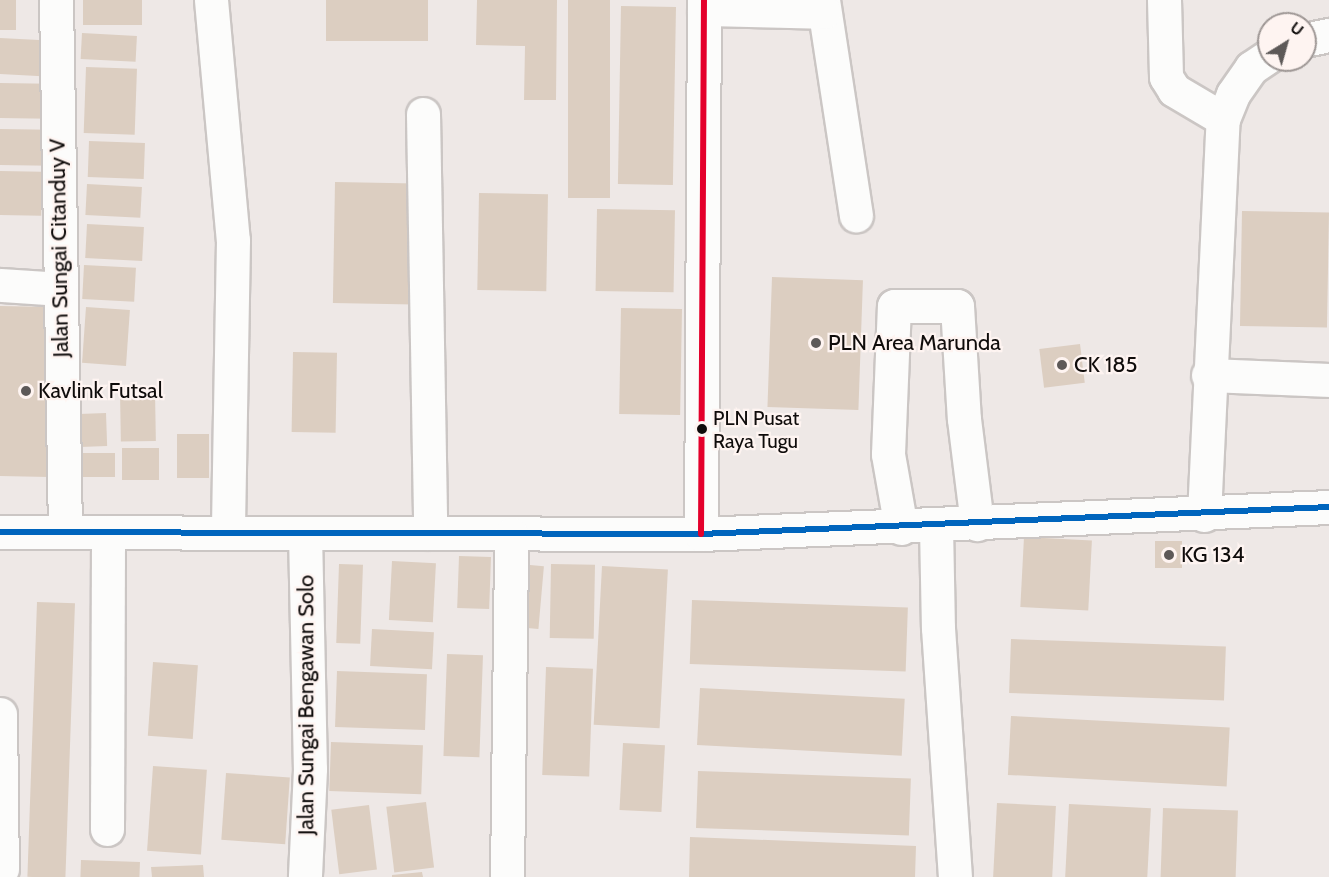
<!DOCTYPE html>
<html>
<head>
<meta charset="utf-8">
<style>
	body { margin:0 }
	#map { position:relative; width:1329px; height:877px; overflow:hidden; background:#eee8e6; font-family:Cabin,sans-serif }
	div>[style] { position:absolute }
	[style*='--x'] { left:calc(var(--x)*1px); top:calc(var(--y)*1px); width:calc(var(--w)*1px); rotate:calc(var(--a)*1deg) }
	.building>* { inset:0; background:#dccec1; transform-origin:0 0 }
	.roads { filter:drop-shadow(2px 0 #cbc6c4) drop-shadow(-2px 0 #cbc6c4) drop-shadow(0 2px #cbc6c4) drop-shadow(0 -2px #cbc6c4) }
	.minor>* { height:33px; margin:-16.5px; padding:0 16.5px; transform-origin:16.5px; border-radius:16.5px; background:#fcfcfb }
	.bus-1>* { height:6px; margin:-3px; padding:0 3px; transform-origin:3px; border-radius:3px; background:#0065bd }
	.bus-2>* { height:6px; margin:-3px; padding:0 3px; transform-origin:3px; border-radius:3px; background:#e4002b }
	.dots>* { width:16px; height:16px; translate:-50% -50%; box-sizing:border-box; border:3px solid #fef4f1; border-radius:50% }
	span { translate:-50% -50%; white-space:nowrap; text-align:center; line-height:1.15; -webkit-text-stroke:4.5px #fef4f1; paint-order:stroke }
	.bus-label { font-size:20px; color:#0f0c0b }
	.left { translate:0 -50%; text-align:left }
	.street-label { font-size:22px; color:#0f0c0b }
	.poi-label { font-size:22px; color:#0f0c0b }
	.north { position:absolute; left:1257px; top:12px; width:60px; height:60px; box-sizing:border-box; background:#fef4f1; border:2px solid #9e9795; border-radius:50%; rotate:37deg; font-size:16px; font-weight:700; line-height:24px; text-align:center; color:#0f0c0b }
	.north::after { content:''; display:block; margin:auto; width:21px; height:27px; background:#5d5958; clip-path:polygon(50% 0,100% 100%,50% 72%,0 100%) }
</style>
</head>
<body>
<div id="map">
	<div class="building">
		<div style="left:0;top:0;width:16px;height:30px"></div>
		<div style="left:83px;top:0;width:59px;height:25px"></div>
		<div style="left:326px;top:0;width:102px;height:41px"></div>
		<div style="clip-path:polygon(477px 0,557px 0,556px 100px,524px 100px,525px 46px,476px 45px)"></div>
		<div style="left:568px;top:0;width:42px;height:198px"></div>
		<div style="left:621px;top:6px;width:55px;height:178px;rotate:1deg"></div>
		<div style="left:82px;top:33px;width:55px;height:26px;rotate:3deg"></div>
		<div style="left:0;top:38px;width:44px;height:36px;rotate:3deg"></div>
		<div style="left:86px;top:67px;width:51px;height:66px;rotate:2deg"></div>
		<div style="left:0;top:83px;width:49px;height:35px;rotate:1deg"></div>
		<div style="left:0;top:129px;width:50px;height:36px;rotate:1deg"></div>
		<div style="left:89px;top:141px;width:56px;height:36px;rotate:2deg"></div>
		<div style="left:0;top:171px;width:42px;height:44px;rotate:1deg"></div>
		<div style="left:335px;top:182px;width:81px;height:121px;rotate:1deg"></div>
		<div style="left:87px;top:184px;width:55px;height:31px;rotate:3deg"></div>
		<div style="left:479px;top:193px;width:69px;height:97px;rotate:1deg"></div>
		<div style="left:597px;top:209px;width:78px;height:82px;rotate:1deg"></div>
		<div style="left:1242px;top:211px;width:87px;height:115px;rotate:1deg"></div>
		<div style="left:87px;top:224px;width:57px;height:34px;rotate:3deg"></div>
		<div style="left:84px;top:265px;width:52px;height:34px;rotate:3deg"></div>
		<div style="left:772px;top:277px;width:91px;height:130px;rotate:2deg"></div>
		<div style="left:0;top:306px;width:52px;height:170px;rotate:1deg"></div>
		<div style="left:86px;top:307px;width:44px;height:56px;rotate:4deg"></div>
		<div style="left:621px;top:308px;width:61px;height:106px;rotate:1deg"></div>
		<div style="left:1080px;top:344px;width:39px;height:41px;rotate:83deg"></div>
		<div style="left:293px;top:352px;width:44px;height:80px;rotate:1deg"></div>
		<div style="left:155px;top:391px;width:50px;height:35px;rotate:89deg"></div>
		<div style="left:106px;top:413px;width:33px;height:27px;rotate:88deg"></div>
		<div style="left:177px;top:434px;width:32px;height:44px"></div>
		<div style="left:122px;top:448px;width:37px;height:32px"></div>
		<div style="left:115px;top:453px;width:24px;height:32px;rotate:90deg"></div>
		<div style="left:1024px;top:537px;width:68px;height:70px;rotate:3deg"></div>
		<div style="left:1182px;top:541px;width:27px;height:27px;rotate:90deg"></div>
		<div style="left:459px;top:556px;width:32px;height:52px;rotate:2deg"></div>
		<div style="left:392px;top:561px;width:44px;height:59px;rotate:3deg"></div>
		<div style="left:339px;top:564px;width:24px;height:79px;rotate:2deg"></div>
		<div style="left:519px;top:564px;width:25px;height:63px;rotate:5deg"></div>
		<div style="left:551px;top:564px;width:44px;height:74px;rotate:1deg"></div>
		<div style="left:602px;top:566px;width:66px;height:159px;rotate:3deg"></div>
		<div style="left:692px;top:600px;width:216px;height:64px;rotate:2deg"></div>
		<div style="left:37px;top:602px;width:38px;height:275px;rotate:2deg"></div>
		<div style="left:372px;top:629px;width:62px;height:37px;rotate:3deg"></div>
		<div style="left:1011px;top:639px;width:215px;height:54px;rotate:2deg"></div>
		<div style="left:447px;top:654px;width:36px;height:102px;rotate:2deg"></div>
		<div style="left:153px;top:662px;width:45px;height:74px;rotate:4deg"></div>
		<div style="left:546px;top:667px;width:47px;height:108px;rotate:2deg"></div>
		<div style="left:337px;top:671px;width:90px;height:56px;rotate:2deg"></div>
		<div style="left:700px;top:688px;width:205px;height:57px;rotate:3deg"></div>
		<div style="left:1011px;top:716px;width:219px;height:59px;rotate:3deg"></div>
		<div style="left:331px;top:742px;width:92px;height:49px;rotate:2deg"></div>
		<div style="left:623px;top:743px;width:42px;height:67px;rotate:3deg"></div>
		<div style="left:153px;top:766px;width:54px;height:85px;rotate:4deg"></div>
		<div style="left:698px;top:771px;width:213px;height:57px;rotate:2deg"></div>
		<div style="left:226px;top:773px;width:64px;height:67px;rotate:4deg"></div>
		<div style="left:426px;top:802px;width:66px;height:40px;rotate:83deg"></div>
		<div style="left:997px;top:803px;width:59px;height:74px;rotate:3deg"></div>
		<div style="left:1069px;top:804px;width:82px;height:73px;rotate:3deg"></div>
		<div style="left:369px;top:805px;width:65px;height:38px;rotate:83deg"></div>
		<div style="left:1163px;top:808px;width:75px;height:69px;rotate:2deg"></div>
		<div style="clip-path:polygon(690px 837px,916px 846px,915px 877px,689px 877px)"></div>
		<div style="left:81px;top:860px;width:59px;height:17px;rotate:2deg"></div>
		<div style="clip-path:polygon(203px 865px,204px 877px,152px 877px,151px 867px)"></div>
		<div style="clip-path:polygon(422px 872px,423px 877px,392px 877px,392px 875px)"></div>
	</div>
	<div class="roads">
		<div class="minor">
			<div style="--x:56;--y:0;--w:532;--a:89.03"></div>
			<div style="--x:211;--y:0;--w:241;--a:84.8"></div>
			<div style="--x:233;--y:240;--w:292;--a:91"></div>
			<div style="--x:823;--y:0;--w:218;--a:81.3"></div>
			<div style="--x:1164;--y:0;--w:77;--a:88.5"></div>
			<div style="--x:1166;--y:77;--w:15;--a:58"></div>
			<div style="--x:1174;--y:90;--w:57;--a:30.6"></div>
			<div style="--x:704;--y:9;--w:120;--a:1.4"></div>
			<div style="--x:1305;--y:40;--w:25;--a:-12"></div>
			<div style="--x:423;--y:114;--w:419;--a:89"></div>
			<div style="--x:0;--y:285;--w:60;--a:3.8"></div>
			<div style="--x:1208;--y:375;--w:121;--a:2.4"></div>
			<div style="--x:1204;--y:515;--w:396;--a:-87.3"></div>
			<div style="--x:1223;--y:119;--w:27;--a:-68"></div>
			<div style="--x:1233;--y:94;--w:32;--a:-55"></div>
			<div style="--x:1251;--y:68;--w:22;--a:-34"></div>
			<div style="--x:936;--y:526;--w:102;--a:88.9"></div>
			<div style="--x:938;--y:628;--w:250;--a:86.1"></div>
			<div style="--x:901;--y:528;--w:75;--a:-100"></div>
			<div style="--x:888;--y:454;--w:148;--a:-87.7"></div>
			<div style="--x:894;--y:306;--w:63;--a:0"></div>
			<div style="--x:957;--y:306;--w:113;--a:86.5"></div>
			<div style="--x:964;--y:419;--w:106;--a:82.9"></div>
			<div style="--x:0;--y:532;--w:701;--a:0.16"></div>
			<div style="--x:701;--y:534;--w:629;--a:-2.46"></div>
			<div style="--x:305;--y:533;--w:236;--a:88.8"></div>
			<div style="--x:310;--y:769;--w:108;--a:92.7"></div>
			<div style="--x:701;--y:534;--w:534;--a:-89.68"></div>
			<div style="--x:0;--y:714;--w:155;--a:89.3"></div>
			<div style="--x:107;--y:829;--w:297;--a:-89.8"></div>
			<div style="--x:507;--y:877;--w:343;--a:-89.3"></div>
		</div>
	</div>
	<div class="bus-1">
		<div style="--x:0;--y:532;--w:701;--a:0.16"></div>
		<div style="--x:701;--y:534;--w:629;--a:-2.46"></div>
	</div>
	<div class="bus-2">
		<div style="--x:701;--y:534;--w:534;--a:-89.68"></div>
	</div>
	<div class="dots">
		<div style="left:816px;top:343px;background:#5d5958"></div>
		<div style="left:1062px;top:365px;background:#5d5958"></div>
		<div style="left:26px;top:391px;background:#5d5958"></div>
		<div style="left:702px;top:429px;background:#0f0c0b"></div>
		<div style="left:1169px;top:555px;background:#5d5958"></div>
	</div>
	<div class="bus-label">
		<span class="left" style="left:713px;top:430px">PLN Pusat<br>Raya Tugu</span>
	</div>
	<div class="street-label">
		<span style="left:59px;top:248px;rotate:-91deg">Jalan Sungai Citanduy V</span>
		<span style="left:306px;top:705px;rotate:-90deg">Jalan Sungai Bengawan Solo</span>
	</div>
	<div class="poi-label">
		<span class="left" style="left:828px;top:343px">PLN Area Marunda</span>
		<span class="left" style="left:1074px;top:365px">CK 185</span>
		<span class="left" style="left:38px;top:391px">Kavlink Futsal</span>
		<span class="left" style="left:1181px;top:555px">KG 134</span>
	</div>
	<div class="north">U</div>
</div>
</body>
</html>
